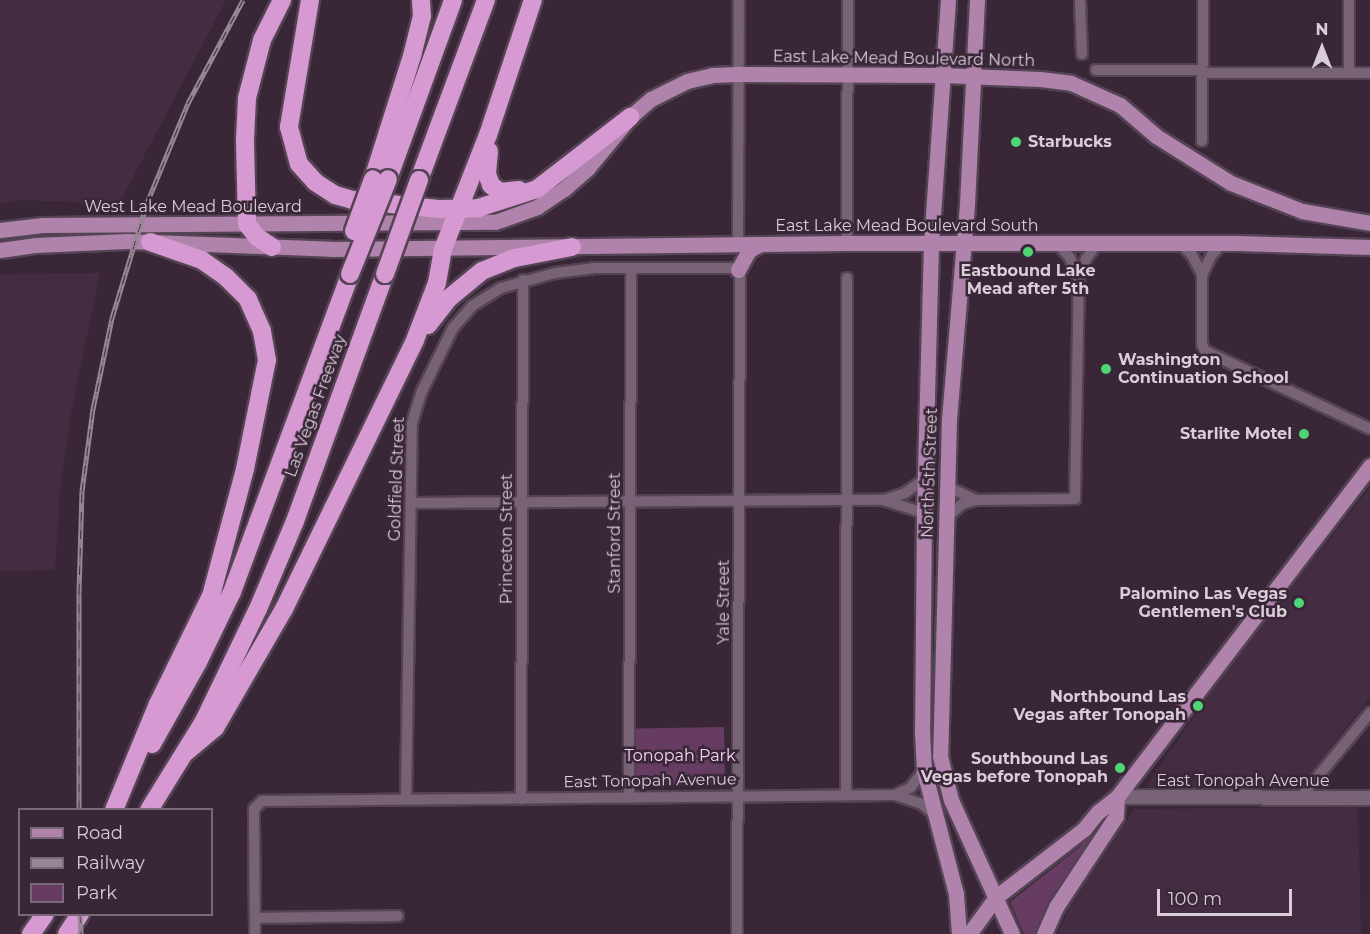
<!DOCTYPE html>
<html>
<head>
<meta charset="utf-8">
<style>
	body { margin:0 }
	#map { position:relative; width:1370px; height:934px; overflow:hidden; background:#392738; font-family:Montserrat,sans-serif }
	div>[style] { position:absolute }
	[style*='--x'] { left:calc(var(--x)*1px); top:calc(var(--y)*1px); width:calc(var(--w)*1px); rotate:calc(var(--a)*1deg) }
	.built>* { inset:0; background:#442c42 }
	.green>* { inset:0; background:#663c63; transform-origin:0 0 }
	.roads { filter:drop-shadow(2px 0 #544453) drop-shadow(-2px 0 #544453) drop-shadow(0 2px #544453) drop-shadow(0 -2px #544453) }
	.minor>* { height:10px; margin:-5px; padding:0 5px; transform-origin:5px; border-radius:5px; background:#786376 }
	.tertiary>* { height:14px; margin:-7px; padding:0 7px; transform-origin:7px; border-radius:7px; background:#786376 }
	.primary>* { height:15px; margin:-7.5px; padding:0 7.5px; transform-origin:7.5px; border-radius:7.5px; background:#b083ad }
	.motorway>* { height:18px; margin:-9px; padding:0 9px; transform-origin:9px; border-radius:9px; background:#d699d1 }
	.rail>* { height:5px; margin-top:-2.5px; transform-origin:0; background:repeating-linear-gradient(90deg,#392738 0 9px,#958794 0 18px); box-sizing:border-box; border-block:2px solid #958794 }
	.bridges { filter:drop-shadow(2px 0 #544453) drop-shadow(-2px 0 #544453) drop-shadow(0 2px #544453) drop-shadow(0 -2px #544453) }
	.motorway-bridge>* { height:18px; margin:-9px; padding:0 9px; transform-origin:9px; border-radius:9px; background:#d699d1 }
	.dots>* { width:16px; height:16px; translate:-50% -50%; box-sizing:border-box; border:3px solid #392738; border-radius:50% }
	span { translate:-50% -50%; white-space:nowrap; text-align:center; line-height:1.15; -webkit-text-stroke:5px #392738; paint-order:stroke }
	.street-label { font-size:16px; color:#d9cdd7 }
	.poi-label { font-size:16px; color:#d9cdd7; font-weight:700 }
	.left { translate:0 -50%; text-align:left }
	.right { translate:-100% -50%; text-align:right }
	.park-label { font-size:16px; color:#f7d4f3 }
	.legend { position:absolute; left:18px; top:808px; width:195px; height:108px; box-sizing:border-box; background:#392738; border:2px solid #796978; margin:0; padding:8px 10px; list-style:none; font-size:18px; color:#d9cdd7 }
	.legend li { display:flex; align-items:center; gap:12px; height:30px }
	.legend b { width:30px; border:2px solid #796978 }
	.north { position:absolute; left:1292px; top:18px; width:60px; height:60px; -webkit-text-stroke:4px #392738; paint-order:stroke; rotate:0deg; font-size:16px; font-weight:700; line-height:24px; text-align:center; color:#d9cdd7 }
	.north::after { content:''; display:block; margin:auto; width:21px; height:27px; background:#d9cdd7; clip-path:polygon(50% 0,100% 100%,50% 72%,0 100%) }
	.scale { position:absolute; left:1157px; top:889px; width:135px; height:27px; box-sizing:border-box; border:3px solid #d9cdd7; border-top:0; padding-left:8px; font-size:18px; line-height:21px; white-space:nowrap; color:#d9cdd7; -webkit-text-stroke:4px #392738; paint-order:stroke }
</style>
</head>
<body>
<div id="map">
	<div class="built">
		<div style="clip-path:polygon(0 0,226px 0,119px 204px,20px 200px,0 204px)"></div>
		<div style="clip-path:polygon(100px 273px,71px 413px,60px 491px,55px 570px,0 571px,0 274px)"></div>
		<div style="clip-path:polygon(1370px 488px,1370px 697px,1298px 790px,1145px 787px,1238px 654px)"></div>
		<div style="clip-path:polygon(1358px 807px,1361px 934px,1057px 934px,1069px 908px,1134px 809px)"></div>
	</div>
	<div class="green">
		<div style="left:724px;top:727px;width:57px;height:89px;rotate:89deg"></div>
		<div style="clip-path:polygon(1108px 813px,1062px 888px,1040px 934px,1024px 934px,1010px 902px,1081px 846px)"></div>
	</div>
	<div class="roads">
		<div class="minor">
			<div style="--x:1080;--y:0;--w:54;--a:87.9"></div>
			<div style="--x:1096;--y:70;--w:107;--a:0"></div>
			<div style="--x:1203;--y:73;--w:167;--a:0"></div>
			<div style="--x:1349;--y:73;--w:73;--a:-90"></div>
			<div style="--x:1202;--y:141;--w:141;--a:-89.6"></div>
			<div style="--x:847;--y:243;--w:243;--a:-89.8"></div>
			<div style="--x:738;--y:244;--w:244;--a:-89.8"></div>
			<div style="--x:1058;--y:244;--w:18;--a:49"></div>
			<div style="--x:1070;--y:258;--w:23;--a:67"></div>
			<div style="--x:1181;--y:244;--w:16;--a:45"></div>
			<div style="--x:1192;--y:255;--w:22;--a:63"></div>
			<div style="--x:1221;--y:244;--w:16;--a:130"></div>
			<div style="--x:1211;--y:256;--w:21;--a:115"></div>
			<div style="--x:1202;--y:275;--w:69;--a:90"></div>
			<div style="--x:1202;--y:344;--w:8;--a:67"></div>
			<div style="--x:1205;--y:351;--w:183;--a:25.3"></div>
			<div style="--x:946;--y:486;--w:33;--a:25"></div>
			<div style="--x:884;--y:500;--w:22;--a:-18"></div>
			<div style="--x:905;--y:493;--w:24;--a:-35"></div>
			<div style="--x:411;--y:503;--w:472;--a:-0.4"></div>
			<div style="--x:883;--y:500;--w:43;--a:17.6"></div>
			<div style="--x:945;--y:519;--w:23;--a:-41"></div>
			<div style="--x:962;--y:504;--w:15;--a:-16"></div>
			<div style="--x:976;--y:500;--w:99;--a:-0.6"></div>
			<div style="--x:1075;--y:499;--w:220;--a:-89"></div>
			<div style="--x:1079;--y:279;--w:21;--a:-71"></div>
			<div style="--x:1086;--y:259;--w:19;--a:-54"></div>
			<div style="--x:846;--y:795;--w:517;--a:-89.89"></div>
			<div style="--x:895;--y:795;--w:17;--a:-25"></div>
			<div style="--x:910;--y:788;--w:22;--a:-51"></div>
			<div style="--x:1301;--y:797;--w:109;--a:-50.6"></div>
			<div style="--x:629;--y:798;--w:530;--a:-89.78"></div>
			<div style="--x:406;--y:799;--w:376;--a:-89.1"></div>
			<div style="--x:412;--y:423;--w:34;--a:-73"></div>
			<div style="--x:422;--y:391;--w:70;--a:-63.8"></div>
			<div style="--x:453;--y:328;--w:29;--a:-49"></div>
			<div style="--x:472;--y:306;--w:34;--a:-32"></div>
			<div style="--x:501;--y:288;--w:56;--a:-15.5"></div>
			<div style="--x:555;--y:273;--w:38;--a:-7"></div>
			<div style="--x:593;--y:268;--w:141;--a:0"></div>
			<div style="--x:734;--y:268;--w:8;--a:45"></div>
			<div style="--x:740;--y:274;--w:660;--a:90.26"></div>
			<div style="--x:521;--y:799;--w:519;--a:-89.78"></div>
			<div style="--x:255;--y:918;--w:143;--a:-0.8"></div>
			<div style="--x:255;--y:934;--w:125;--a:-90.5"></div>
			<div style="--x:254;--y:809;--w:11;--a:-45"></div>
			<div style="--x:262;--y:801;--w:633;--a:-0.54"></div>
			<div style="--x:895;--y:795;--w:28;--a:18"></div>
			<div style="--x:922;--y:804;--w:17;--a:40"></div>
		</div>
		<div class="tertiary">
			<div style="--x:1117;--y:797;--w:253;--a:0.2"></div>
		</div>
		<div class="primary">
			<div style="--x:948;--y:0;--w:245;--a:94"></div>
			<div style="--x:931;--y:244;--w:269;--a:91.5"></div>
			<div style="--x:924;--y:513;--w:218;--a:90.5"></div>
			<div style="--x:922;--y:731;--w:40;--a:87.1"></div>
			<div style="--x:924;--y:771;--w:127;--a:75.4"></div>
			<div style="--x:956;--y:894;--w:40;--a:85.7"></div>
			<div style="--x:977;--y:0;--w:205;--a:92.8"></div>
			<div style="--x:967;--y:205;--w:215;--a:94.8"></div>
			<div style="--x:949;--y:419;--w:337;--a:91.5"></div>
			<div style="--x:940;--y:756;--w:45;--a:76"></div>
			<div style="--x:951;--y:800;--w:147;--a:65.5"></div>
			<div style="--x:0;--y:230;--w:43;--a:-6.6"></div>
			<div style="--x:43;--y:225;--w:452;--a:-0.4"></div>
			<div style="--x:495;--y:222;--w:45;--a:-19.7"></div>
			<div style="--x:537;--y:207;--w:32;--a:-34"></div>
			<div style="--x:564;--y:189;--w:30;--a:-41"></div>
			<div style="--x:587;--y:169;--w:67;--a:-50.4"></div>
			<div style="--x:630;--y:117;--w:28;--a:-41"></div>
			<div style="--x:651;--y:99;--w:40;--a:-26.6"></div>
			<div style="--x:687;--y:81;--w:26;--a:-13"></div>
			<div style="--x:712;--y:75;--w:26;--a:-2"></div>
			<div style="--x:738;--y:74;--w:204;--a:0.3"></div>
			<div style="--x:942;--y:75;--w:98;--a:2.3"></div>
			<div style="--x:1040;--y:79;--w:31;--a:7"></div>
			<div style="--x:1071;--y:83;--w:54;--a:24.2"></div>
			<div style="--x:1120;--y:105;--w:48;--a:40.7"></div>
			<div style="--x:1156;--y:136;--w:89;--a:32.1"></div>
			<div style="--x:1231;--y:183;--w:76;--a:21.5"></div>
			<div style="--x:1302;--y:211;--w:69;--a:10"></div>
			<div style="--x:0;--y:250;--w:35;--a:-8"></div>
			<div style="--x:35;--y:245;--w:92;--a:-2.5"></div>
			<div style="--x:127;--y:241;--w:204;--a:2.2"></div>
			<div style="--x:331;--y:249;--w:516;--a:-0.67"></div>
			<div style="--x:847;--y:243;--w:390;--a:0"></div>
			<div style="--x:1237;--y:243;--w:133;--a:1.7"></div>
			<div style="--x:738;--y:270;--w:23;--a:-61"></div>
			<div style="--x:749;--y:250;--w:13;--a:-27"></div>
			<div style="--x:969;--y:934;--w:46;--a:-53.9"></div>
			<div style="--x:996;--y:897;--w:111;--a:-37.7"></div>
			<div style="--x:1084;--y:829;--w:22;--a:-51"></div>
			<div style="--x:1098;--y:812;--w:24;--a:-38"></div>
			<div style="--x:1117;--y:797;--w:417;--a:-52.6"></div>
			<div style="--x:1044;--y:934;--w:30;--a:-66"></div>
			<div style="--x:1056;--y:907;--w:109;--a:-56.6"></div>
			<div style="--x:1116;--y:816;--w:19;--a:-87"></div>
		</div>
		<div class="motorway">
			<div style="--x:310;--y:0;--w:129;--a:99.4"></div>
			<div style="--x:289;--y:127;--w:38;--a:75"></div>
			<div style="--x:299;--y:164;--w:24;--a:48"></div>
			<div style="--x:315;--y:182;--w:24;--a:33"></div>
			<div style="--x:335;--y:195;--w:18;--a:16"></div>
			<div style="--x:352;--y:200;--w:87;--a:5.9"></div>
			<div style="--x:439;--y:209;--w:39;--a:-1"></div>
			<div style="--x:478;--y:208;--w:62;--a:-17.9"></div>
			<div style="--x:537;--y:189;--w:118;--a:-37.7"></div>
			<div style="--x:489;--y:151;--w:23;--a:95"></div>
			<div style="--x:487;--y:174;--w:12;--a:70"></div>
			<div style="--x:491;--y:185;--w:11;--a:38"></div>
			<div style="--x:500;--y:192;--w:19;--a:-6"></div>
			<div style="--x:373;--y:179;--w:129;--a:-72.4"></div>
			<div style="--x:412;--y:56;--w:41;--a:-76"></div>
			<div style="--x:422;--y:16;--w:16;--a:-94"></div>
			<div style="--x:388;--y:179;--w:190;--a:-70"></div>
			<div style="--x:419;--y:180;--w:192;--a:-69.6"></div>
			<div style="--x:272;--y:247;--w:18;--a:-146"></div>
			<div style="--x:257;--y:237;--w:16;--a:-128"></div>
			<div style="--x:247;--y:224;--w:84;--a:-91.4"></div>
			<div style="--x:245;--y:140;--w:42;--a:-87.3"></div>
			<div style="--x:247;--y:98;--w:60;--a:-75.5"></div>
			<div style="--x:262;--y:40;--w:45;--a:-63.4"></div>
			<div style="--x:428;--y:325;--w:33;--a:-52"></div>
			<div style="--x:448;--y:299;--w:44;--a:-39.5"></div>
			<div style="--x:482;--y:271;--w:35;--a:-22"></div>
			<div style="--x:515;--y:258;--w:58;--a:-10.9"></div>
			<div style="--x:152;--y:744;--w:94;--a:-60.7"></div>
			<div style="--x:198;--y:662;--w:78;--a:-64.1"></div>
			<div style="--x:232;--y:592;--w:339;--a:-69.6"></div>
			<div style="--x:186;--y:752;--w:38;--a:-40"></div>
			<div style="--x:215;--y:728;--w:138;--a:-59.9"></div>
			<div style="--x:284;--y:609;--w:299;--a:-64"></div>
			<div style="--x:415;--y:340;--w:61;--a:-68.9"></div>
			<div style="--x:437;--y:283;--w:35;--a:-80"></div>
			<div style="--x:443;--y:249;--w:123;--a:-68.5"></div>
			<div style="--x:488;--y:135;--w:142;--a:-71.6"></div>
			<div style="--x:114;--y:810;--w:115;--a:-67.5"></div>
			<div style="--x:158;--y:704;--w:120;--a:-63.9"></div>
			<div style="--x:211;--y:596;--w:131;--a:-75"></div>
			<div style="--x:245;--y:469;--w:111;--a:-78.6"></div>
			<div style="--x:267;--y:360;--w:29;--a:-100"></div>
			<div style="--x:262;--y:331;--w:35;--a:-114"></div>
			<div style="--x:248;--y:299;--w:31;--a:-135"></div>
			<div style="--x:226;--y:277;--w:29;--a:-145"></div>
			<div style="--x:202;--y:260;--w:55;--a:-160.9"></div>
			<div style="--x:149;--y:810;--w:105;--a:-58.3"></div>
			<div style="--x:204;--y:721;--w:124;--a:-64.3"></div>
			<div style="--x:258;--y:609;--w:95;--a:-67.2"></div>
			<div style="--x:295;--y:521;--w:263;--a:-70"></div>
			<div style="--x:31;--y:934;--w:24;--a:-55"></div>
			<div style="--x:67;--y:934;--w:24;--a:-57"></div>
		</div>
	</div>
	<div class="rail">
		<div style="--x:79;--y:810;--w:218;--a:-90"></div>
		<div style="--x:79;--y:592;--w:101;--a:-88.3"></div>
		<div style="--x:82;--y:491;--w:83;--a:-82.4"></div>
		<div style="--x:93;--y:409;--w:93;--a:-78.2"></div>
		<div style="--x:112;--y:318;--w:120;--a:-73.1"></div>
		<div style="--x:147;--y:203;--w:108;--a:-67.7"></div>
		<div style="--x:188;--y:103;--w:117;--a:-61.9"></div>
		<div style="--x:80;--y:914;--w:20;--a:87"></div>
	</div>
	<div class="bridges">
		<div class="motorway-bridge">
			<div style="--x:354;--y:231;--w:55;--a:-69.9"></div>
			<div style="--x:350;--y:274;--w:102;--a:-68.2"></div>
			<div style="--x:385;--y:274;--w:100;--a:-70.1"></div>
		</div>
	</div>
	<div class="dots">
		<div style="left:1016px;top:142px;background:#4ed675"></div>
		<div style="left:1028px;top:252px;background:#4ed675"></div>
		<div style="left:1106px;top:369px;background:#4ed675"></div>
		<div style="left:1304px;top:434px;background:#4ed675"></div>
		<div style="left:1299px;top:603px;background:#4ed675"></div>
		<div style="left:1198px;top:706px;background:#4ed675"></div>
		<div style="left:1120px;top:768px;background:#4ed675"></div>
	</div>
	<div class="street-label">
		<span style="left:904px;top:59px;rotate:1deg">East Lake Mead Boulevard North</span>
		<span style="left:193px;top:207px">West Lake Mead Boulevard</span>
		<span style="left:907px;top:226px">East Lake Mead Boulevard South</span>
		<span style="left:316px;top:406px;rotate:-70deg">Las Vegas Freeway</span>
		<span style="left:930px;top:473px;rotate:-88deg">North 5th Street</span>
		<span style="left:397px;top:479px;rotate:-88deg">Goldfield Street</span>
		<span style="left:615px;top:533px;rotate:-90deg">Stanford Street</span>
		<span style="left:507px;top:539px;rotate:-90deg">Princeton Street</span>
		<span style="left:724px;top:602px;rotate:-90deg">Yale Street</span>
		<span style="left:650px;top:781px;rotate:-1deg">East Tonopah Avenue</span>
		<span style="left:1243px;top:781px">East Tonopah Avenue</span>
	</div>
	<div class="poi-label">
		<span class="left" style="left:1028px;top:142px">Starbucks</span>
		<span style="left:1028px;top:280px">Eastbound Lake<br>Mead after 5th</span>
		<span class="left" style="left:1118px;top:369px">Washington<br>Continuation School</span>
		<span class="right" style="left:1292px;top:434px">Starlite Motel</span>
		<span class="right" style="left:1287px;top:603px">Palomino Las Vegas<br>Gentlemen's Club</span>
		<span class="right" style="left:1186px;top:706px">Northbound Las<br>Vegas after Tonopah</span>
		<span class="right" style="left:1108px;top:768px">Southbound Las<br>Vegas before Tonopah</span>
	</div>
	<div class="park-label">
		<span style="left:680px;top:756px">Tonopah Park</span>
	</div>
	<ul class="legend">
	<li><b style="height:8px;background:#b083ad"></b>Road</li>
	<li><b style="height:8px;background:#958794"></b>Railway</li>
	<li><b style="height:16px;background:#663c63"></b>Park</li>
	</ul>
	<div class="north">N</div>
	<div class="scale">100 m</div>
</div>
</body>
</html>
